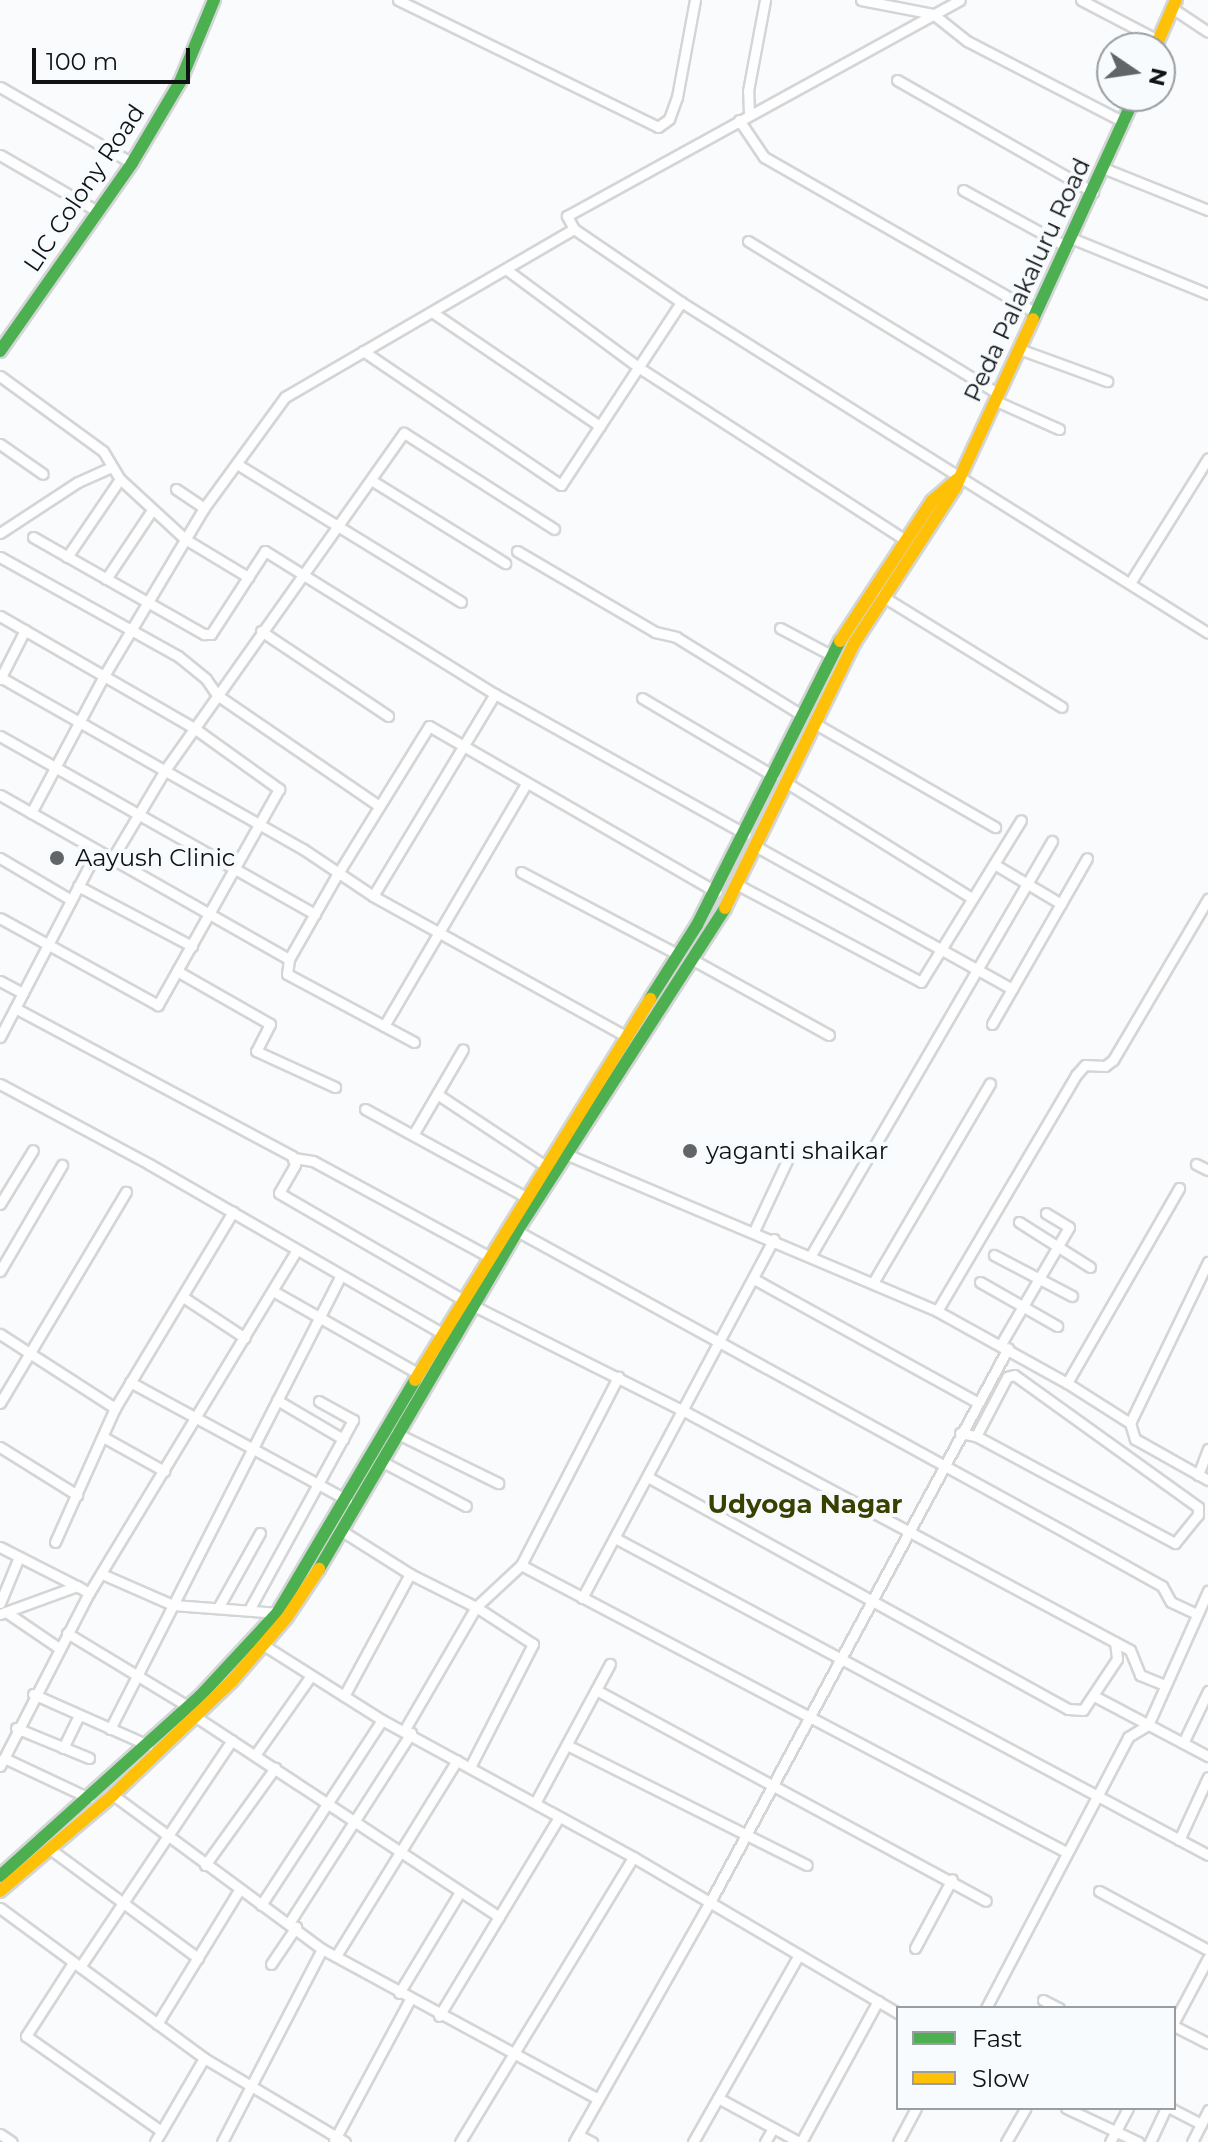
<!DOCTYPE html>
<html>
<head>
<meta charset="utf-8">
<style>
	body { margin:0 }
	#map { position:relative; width:1208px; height:2142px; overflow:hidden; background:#f9fbfd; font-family:Montserrat,sans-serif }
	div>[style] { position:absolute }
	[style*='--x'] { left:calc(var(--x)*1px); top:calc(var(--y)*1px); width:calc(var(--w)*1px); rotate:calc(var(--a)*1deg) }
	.roads { filter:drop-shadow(2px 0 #d3d5d7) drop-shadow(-2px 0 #d3d5d7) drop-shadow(0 2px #d3d5d7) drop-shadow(0 -2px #d3d5d7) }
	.street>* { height:9px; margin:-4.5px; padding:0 4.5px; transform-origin:4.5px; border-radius:4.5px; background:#fefeff }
	.fast>* { height:12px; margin:-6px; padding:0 6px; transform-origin:6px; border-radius:6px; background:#4caf50 }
	.slow>* { height:12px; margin:-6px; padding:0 6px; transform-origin:6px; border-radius:6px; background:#ffc107 }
	.dots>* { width:22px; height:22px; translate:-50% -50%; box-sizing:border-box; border:4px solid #f8fbfe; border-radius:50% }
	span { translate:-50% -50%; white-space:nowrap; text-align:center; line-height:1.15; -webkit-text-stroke:8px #f8fbfe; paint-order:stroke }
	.street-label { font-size:24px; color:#101213 }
	.poi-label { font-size:24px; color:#101213 }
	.left { translate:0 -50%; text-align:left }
	.neighbourhood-label { font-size:26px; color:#3a4000; font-weight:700 }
	.legend { position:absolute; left:896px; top:2006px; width:280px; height:104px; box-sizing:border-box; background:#f8fbfe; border:2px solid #9b9ea0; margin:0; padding:10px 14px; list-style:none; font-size:24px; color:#101213 }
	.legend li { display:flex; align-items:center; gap:16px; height:40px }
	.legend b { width:40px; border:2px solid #9b9ea0 }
	.north { position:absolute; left:1096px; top:32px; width:80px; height:80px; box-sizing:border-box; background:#f8fbfe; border:2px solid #9b9ea0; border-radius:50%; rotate:103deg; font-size:22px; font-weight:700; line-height:32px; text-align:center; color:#101213 }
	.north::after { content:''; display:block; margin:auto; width:28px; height:36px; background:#626465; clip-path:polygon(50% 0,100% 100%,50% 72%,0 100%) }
	.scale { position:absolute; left:32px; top:48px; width:158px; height:36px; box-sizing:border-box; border:4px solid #101213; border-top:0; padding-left:10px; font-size:24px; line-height:28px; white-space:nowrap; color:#101213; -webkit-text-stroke:6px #f8fbfe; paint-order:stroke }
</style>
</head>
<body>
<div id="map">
	<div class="roads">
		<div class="street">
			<div style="--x:398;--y:0;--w:289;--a:26"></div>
			<div style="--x:658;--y:127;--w:14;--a:-36"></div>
			<div style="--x:669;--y:119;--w:23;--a:-70"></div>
			<div style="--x:677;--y:97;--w:99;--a:-79.5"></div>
			<div style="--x:861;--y:0;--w:73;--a:11"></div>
			<div style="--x:933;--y:14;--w:43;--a:38.5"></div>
			<div style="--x:967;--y:41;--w:177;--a:27.3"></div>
			<div style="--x:1081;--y:0;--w:87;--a:27.5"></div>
			<div style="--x:1172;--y:8;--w:43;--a:33.7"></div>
			<div style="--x:897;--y:80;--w:226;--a:29.7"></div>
			<div style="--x:0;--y:87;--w:152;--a:29.9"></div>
			<div style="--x:749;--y:114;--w:23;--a:-92"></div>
			<div style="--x:748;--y:91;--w:93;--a:-79.4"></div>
			<div style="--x:739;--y:120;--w:45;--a:56"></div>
			<div style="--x:764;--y:157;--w:314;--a:29.8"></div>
			<div style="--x:0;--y:155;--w:112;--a:30"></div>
			<div style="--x:1103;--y:168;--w:113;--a:21.8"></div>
			<div style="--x:963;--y:190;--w:119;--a:28.7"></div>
			<div style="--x:574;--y:229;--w:130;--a:34.3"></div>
			<div style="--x:681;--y:302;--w:622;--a:32.13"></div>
			<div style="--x:1071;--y:238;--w:148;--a:22.2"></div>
			<div style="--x:748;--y:241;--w:294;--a:31.4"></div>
			<div style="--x:507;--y:270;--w:163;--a:36.5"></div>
			<div style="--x:638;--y:367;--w:317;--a:32.9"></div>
			<div style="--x:432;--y:312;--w:203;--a:34.2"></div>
			<div style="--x:1019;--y:349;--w:94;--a:20"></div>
			<div style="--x:363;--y:351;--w:239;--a:34.1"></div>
			<div style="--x:561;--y:485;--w:219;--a:-56.7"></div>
			<div style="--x:0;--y:376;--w:127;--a:36.1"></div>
			<div style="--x:103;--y:451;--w:33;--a:59"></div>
			<div style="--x:120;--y:479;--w:88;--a:42.7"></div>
			<div style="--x:185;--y:539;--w:74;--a:31.1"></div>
			<div style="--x:996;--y:401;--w:69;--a:24"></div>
			<div style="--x:0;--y:444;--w:52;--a:34.9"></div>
			<div style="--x:237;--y:464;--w:263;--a:31.6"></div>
			<div style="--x:371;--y:480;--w:158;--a:31.8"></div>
			<div style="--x:176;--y:489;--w:34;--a:34"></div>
			<div style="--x:0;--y:533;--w:93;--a:-33.2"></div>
			<div style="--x:78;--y:482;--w:37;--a:-24"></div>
			<div style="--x:33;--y:537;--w:197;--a:29.6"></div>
			<div style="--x:204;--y:634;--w:7;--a:0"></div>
			<div style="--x:211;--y:634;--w:99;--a:-57"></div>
			<div style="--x:265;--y:551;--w:271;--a:31.9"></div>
			<div style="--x:495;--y:694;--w:287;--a:29.2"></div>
			<div style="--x:517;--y:551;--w:160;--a:30.4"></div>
			<div style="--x:655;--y:632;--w:22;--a:13"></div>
			<div style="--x:676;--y:637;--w:148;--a:31.8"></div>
			<div style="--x:0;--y:557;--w:204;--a:29.1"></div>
			<div style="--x:178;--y:656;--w:36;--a:39"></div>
			<div style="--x:206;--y:679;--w:19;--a:55"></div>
			<div style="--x:217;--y:695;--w:196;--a:34.4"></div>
			<div style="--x:67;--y:557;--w:94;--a:-55.8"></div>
			<div style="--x:106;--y:579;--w:83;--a:-56.3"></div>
			<div style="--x:1130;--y:583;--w:147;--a:-58"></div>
			<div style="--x:882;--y:596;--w:211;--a:31.7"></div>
			<div style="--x:0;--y:616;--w:224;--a:30"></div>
			<div style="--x:194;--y:728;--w:105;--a:35.7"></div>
			<div style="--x:279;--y:789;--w:248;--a:119.3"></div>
			<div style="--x:158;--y:1005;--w:180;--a:-151.2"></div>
			<div style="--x:780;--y:628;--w:58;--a:27.9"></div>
			<div style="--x:261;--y:631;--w:153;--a:33.8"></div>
			<div style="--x:0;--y:677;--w:348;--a:29.6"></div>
			<div style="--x:303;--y:849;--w:84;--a:33.9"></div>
			<div style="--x:373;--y:896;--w:291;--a:29"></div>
			<div style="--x:0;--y:679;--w:55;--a:-63"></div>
			<div style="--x:642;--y:698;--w:153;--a:30.6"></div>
			<div style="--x:814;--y:723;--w:209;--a:29.9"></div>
			<div style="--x:0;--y:736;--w:362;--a:29.5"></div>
			<div style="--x:787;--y:783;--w:218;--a:31.9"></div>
			<div style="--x:0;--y:795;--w:332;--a:29.6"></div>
			<div style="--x:31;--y:813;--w:157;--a:-62"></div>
			<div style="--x:105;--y:674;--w:193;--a:-59.2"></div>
			<div style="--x:204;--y:508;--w:137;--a:-53.9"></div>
			<div style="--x:285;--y:397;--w:334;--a:-30.2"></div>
			<div style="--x:574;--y:229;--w:15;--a:-118"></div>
			<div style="--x:567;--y:216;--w:448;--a:-28.8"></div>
			<div style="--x:757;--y:847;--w:292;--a:29.1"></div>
			<div style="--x:0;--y:858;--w:82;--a:30.6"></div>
			<div style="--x:112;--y:859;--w:104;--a:-59.2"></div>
			<div style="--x:165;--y:770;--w:413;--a:-54.7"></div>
			<div style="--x:404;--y:433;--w:178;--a:32.6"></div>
			<div style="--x:994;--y:864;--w:78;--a:30.8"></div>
			<div style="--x:521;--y:872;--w:178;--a:27.7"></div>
			<div style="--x:738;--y:885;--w:207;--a:27.9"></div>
			<div style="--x:921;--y:982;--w:190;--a:-58.3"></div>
			<div style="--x:78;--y:886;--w:129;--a:27.8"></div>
			<div style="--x:373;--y:896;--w:236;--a:-58.9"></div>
			<div style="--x:695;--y:961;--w:153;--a:28.9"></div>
			<div style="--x:177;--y:971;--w:107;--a:29.7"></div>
			<div style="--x:270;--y:1024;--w:30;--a:117"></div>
			<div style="--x:256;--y:1051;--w:87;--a:24.5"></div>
			<div style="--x:0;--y:981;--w:26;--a:28"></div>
			<div style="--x:15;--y:1008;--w:314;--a:28.1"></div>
			<div style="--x:292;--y:1156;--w:9;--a:72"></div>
			<div style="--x:295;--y:1165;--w:32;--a:120"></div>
			<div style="--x:279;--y:1193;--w:225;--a:30.1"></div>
			<div style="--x:474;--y:1306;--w:235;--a:26.6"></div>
			<div style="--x:684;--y:1411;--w:489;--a:28.2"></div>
			<div style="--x:1115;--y:1642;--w:17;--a:83"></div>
			<div style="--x:1117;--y:1659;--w:61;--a:123.7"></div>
			<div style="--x:1083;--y:1710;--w:15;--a:-176"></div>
			<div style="--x:1068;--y:1709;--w:480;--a:-151.1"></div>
			<div style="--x:992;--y:1024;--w:191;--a:-60.2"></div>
			<div style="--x:384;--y:1026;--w:281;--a:-59.6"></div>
			<div style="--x:0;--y:1037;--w:210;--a:-62.5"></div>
			<div style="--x:414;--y:1042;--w:144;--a:-151.8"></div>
			<div style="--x:287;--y:974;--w:15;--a:-82"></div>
			<div style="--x:289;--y:959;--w:97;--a:-60.3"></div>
			<div style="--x:337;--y:875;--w:175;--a:-58.3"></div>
			<div style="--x:429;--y:726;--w:332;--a:30"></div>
			<div style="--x:0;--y:1084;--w:169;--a:28.2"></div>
			<div style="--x:149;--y:1164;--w:340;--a:30"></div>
			<div style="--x:437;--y:1094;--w:128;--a:33.6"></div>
			<div style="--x:365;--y:1109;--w:181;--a:28.7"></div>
			<div style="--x:413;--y:1135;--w:99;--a:-59.8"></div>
			<div style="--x:561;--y:1152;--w:408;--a:22.9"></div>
			<div style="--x:937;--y:1311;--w:149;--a:29"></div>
			<div style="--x:1067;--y:1383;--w:75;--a:32.4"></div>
			<div style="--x:1130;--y:1423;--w:17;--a:73"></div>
			<div style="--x:1135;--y:1439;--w:84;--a:29.3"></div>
			<div style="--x:294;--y:1158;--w:19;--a:9"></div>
			<div style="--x:313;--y:1161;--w:199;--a:28.5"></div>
			<div style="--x:1196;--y:1164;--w:13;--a:27"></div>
			<div style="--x:0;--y:1204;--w:63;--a:-58.6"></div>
			<div style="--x:1019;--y:1222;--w:84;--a:32.4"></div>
			<div style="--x:517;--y:1231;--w:627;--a:28.77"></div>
			<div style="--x:1067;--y:1533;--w:109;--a:29.2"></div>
			<div style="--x:1162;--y:1586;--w:18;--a:61"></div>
			<div style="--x:1171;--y:1602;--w:29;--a:25"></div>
			<div style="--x:754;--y:1231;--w:85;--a:-64.9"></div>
			<div style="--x:811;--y:1255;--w:479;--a:-59.8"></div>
			<div style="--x:994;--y:1255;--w:88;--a:27.7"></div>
			<div style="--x:0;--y:1271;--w:123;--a:-59.7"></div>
			<div style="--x:754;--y:1279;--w:255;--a:28.9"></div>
			<div style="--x:874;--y:1281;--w:229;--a:-59.6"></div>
			<div style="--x:980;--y:1282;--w:89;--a:29.7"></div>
			<div style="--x:273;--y:1291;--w:168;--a:29.6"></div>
			<div style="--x:183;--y:1297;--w:74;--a:33.5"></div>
			<div style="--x:937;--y:1311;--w:274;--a:-59.5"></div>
			<div style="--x:1076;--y:1075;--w:13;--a:-48"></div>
			<div style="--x:1085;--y:1065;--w:20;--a:3"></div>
			<div style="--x:1105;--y:1066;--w:10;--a:-37"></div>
			<div style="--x:1113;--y:1060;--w:187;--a:-59.5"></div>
			<div style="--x:0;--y:1334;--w:137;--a:32.8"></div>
			<div style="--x:1001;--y:1344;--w:135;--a:-59.8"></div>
			<div style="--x:1069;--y:1227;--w:27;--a:-149"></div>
			<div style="--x:130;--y:1382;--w:247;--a:28.5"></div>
			<div style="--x:1067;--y:1383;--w:225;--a:-60.1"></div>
			<div style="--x:277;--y:1400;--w:77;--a:30.6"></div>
			<div style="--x:0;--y:1403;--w:246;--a:-59.2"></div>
			<div style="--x:1130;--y:1423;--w:179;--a:-64.2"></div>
			<div style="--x:396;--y:1433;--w:114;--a:26.1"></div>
			<div style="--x:960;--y:1433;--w:16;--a:11"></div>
			<div style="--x:976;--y:1436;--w:226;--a:28.3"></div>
			<div style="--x:1175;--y:1543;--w:36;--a:-51"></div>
			<div style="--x:1198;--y:1515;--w:8;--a:-90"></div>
			<div style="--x:1198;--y:1507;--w:226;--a:-144.3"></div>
			<div style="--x:1014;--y:1375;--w:7;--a:164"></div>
			<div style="--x:1007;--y:1377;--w:67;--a:117.7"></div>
			<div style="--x:105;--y:1438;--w:68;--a:29.2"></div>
			<div style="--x:0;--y:1447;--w:91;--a:31.9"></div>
			<div style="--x:381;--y:1461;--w:96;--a:27.9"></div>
			<div style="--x:1198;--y:1475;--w:28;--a:-69"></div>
			<div style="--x:342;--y:1531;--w:80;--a:32.3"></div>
			<div style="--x:615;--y:1538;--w:672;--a:28.13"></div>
			<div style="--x:55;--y:1542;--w:147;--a:-65.9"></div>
			<div style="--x:115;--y:1408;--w:229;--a:-59"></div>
			<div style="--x:0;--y:1547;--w:86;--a:26.9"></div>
			<div style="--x:521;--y:1565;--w:212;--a:-62.7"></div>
			<div style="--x:102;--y:1574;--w:77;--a:23.6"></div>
			<div style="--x:173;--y:1605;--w:106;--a:4.3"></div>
			<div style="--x:582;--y:1598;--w:407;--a:-61.9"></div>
			<div style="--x:0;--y:1603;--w:50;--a:-67.6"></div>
			<div style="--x:218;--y:1608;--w:86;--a:-60.8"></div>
			<div style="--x:249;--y:1610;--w:217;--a:-61.3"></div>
			<div style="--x:353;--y:1420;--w:39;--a:-151"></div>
			<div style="--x:6;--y:1612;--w:64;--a:34.2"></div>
			<div style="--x:0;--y:1614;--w:82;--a:-20"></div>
			<div style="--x:77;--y:1586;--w:14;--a:30"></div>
			<div style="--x:67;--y:1633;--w:143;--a:31.2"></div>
			<div style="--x:1115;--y:1642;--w:17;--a:28"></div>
			<div style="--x:1130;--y:1650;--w:27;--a:68"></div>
			<div style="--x:1140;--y:1675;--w:27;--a:22"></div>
			<div style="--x:265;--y:1646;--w:138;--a:32.3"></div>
			<div style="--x:382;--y:1720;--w:286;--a:28.6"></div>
			<div style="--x:633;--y:1857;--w:308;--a:30.5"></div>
			<div style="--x:596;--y:1690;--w:443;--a:28.4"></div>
			<div style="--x:33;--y:1694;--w:126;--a:23.9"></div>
			<div style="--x:344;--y:1696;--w:139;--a:-61.6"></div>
			<div style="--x:410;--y:1574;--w:74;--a:26.6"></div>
			<div style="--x:476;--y:1607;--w:68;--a:33"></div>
			<div style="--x:533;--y:1644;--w:138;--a:117.1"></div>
			<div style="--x:1094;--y:1696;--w:129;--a:27.8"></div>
			<div style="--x:196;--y:1717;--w:363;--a:33.4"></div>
			<div style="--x:16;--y:1728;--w:79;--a:22.3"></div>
			<div style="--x:110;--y:1729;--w:507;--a:-63.03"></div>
			<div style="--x:405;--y:1729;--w:141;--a:-59.8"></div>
			<div style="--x:476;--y:1607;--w:62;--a:-43"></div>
			<div style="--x:521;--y:1565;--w:616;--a:27.77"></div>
			<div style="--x:1183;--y:1743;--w:58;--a:-64.3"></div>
			<div style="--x:567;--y:1745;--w:268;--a:26.6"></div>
			<div style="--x:63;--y:1748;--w:37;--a:-64"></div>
			<div style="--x:255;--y:1755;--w:95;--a:-54.8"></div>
			<div style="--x:4;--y:1758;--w:94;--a:25.2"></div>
			<div style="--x:0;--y:1766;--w:195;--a:-62.8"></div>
			<div style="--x:89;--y:1593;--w:401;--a:-58.8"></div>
			<div style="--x:113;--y:1795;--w:260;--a:36.4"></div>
			<div style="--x:322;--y:1949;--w:314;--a:28.5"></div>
			<div style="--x:535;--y:1803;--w:158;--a:-61.7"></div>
			<div style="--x:1179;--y:1840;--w:69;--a:-65.3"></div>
			<div style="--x:50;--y:1849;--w:184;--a:36.4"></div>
			<div style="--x:205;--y:1865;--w:120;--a:-54.2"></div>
			<div style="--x:1099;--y:1891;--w:124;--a:28.4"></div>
			<div style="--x:261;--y:1905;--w:221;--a:-56.8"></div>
			<div style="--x:0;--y:1908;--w:253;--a:36.3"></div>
			<div style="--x:204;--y:2058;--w:164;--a:30.8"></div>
			<div style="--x:289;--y:1923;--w:226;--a:-57.3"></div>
			<div style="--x:915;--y:1948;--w:78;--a:-61.8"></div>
			<div style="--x:336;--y:1956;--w:230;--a:-58.3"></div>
			<div style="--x:73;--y:1963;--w:87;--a:122.8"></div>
			<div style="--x:26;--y:2036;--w:165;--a:35.1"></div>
			<div style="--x:271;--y:1964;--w:45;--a:-56"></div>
			<div style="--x:80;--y:1967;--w:273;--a:-56.2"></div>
			<div style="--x:399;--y:1993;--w:118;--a:-58.9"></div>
			<div style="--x:1043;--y:2000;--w:18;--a:27"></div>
			<div style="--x:986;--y:2008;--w:306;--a:-62.3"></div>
			<div style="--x:1128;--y:1737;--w:23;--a:-31"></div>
			<div style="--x:1148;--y:1725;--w:147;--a:-65.9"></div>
			<div style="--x:439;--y:2016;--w:232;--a:-58.9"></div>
			<div style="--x:1174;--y:2022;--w:72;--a:-62"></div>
			<div style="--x:157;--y:2024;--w:157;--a:-58.5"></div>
			<div style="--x:1174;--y:2026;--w:38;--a:27"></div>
			<div style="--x:718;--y:2098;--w:92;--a:28.5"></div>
			<div style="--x:1066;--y:2108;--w:80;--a:25.3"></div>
			<div style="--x:1170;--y:2108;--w:35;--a:27"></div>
			<div style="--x:0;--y:2134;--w:14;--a:34"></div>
			<div style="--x:578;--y:2135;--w:16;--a:27"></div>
			<div style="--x:334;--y:2141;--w:161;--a:-61.8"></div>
			<div style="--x:155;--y:2142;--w:97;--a:-59.7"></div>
			<div style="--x:222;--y:2142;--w:217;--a:-62.6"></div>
			<div style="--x:460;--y:2142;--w:333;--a:-58.7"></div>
			<div style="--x:574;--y:2142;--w:276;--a:-60.5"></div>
			<div style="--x:710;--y:1902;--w:629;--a:-61.72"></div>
			<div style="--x:693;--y:2142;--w:215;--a:-60.5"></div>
			<div style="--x:765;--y:2142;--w:16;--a:-60"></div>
			<div style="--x:801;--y:2142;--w:161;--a:-61.4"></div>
			<div style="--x:898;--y:2142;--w:38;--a:-62"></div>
			<div style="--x:1006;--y:2142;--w:39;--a:-60"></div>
			<div style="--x:1110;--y:2142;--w:38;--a:-62"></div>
			<div style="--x:1150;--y:2142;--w:38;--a:-65"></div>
			<div style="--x:1192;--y:2142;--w:36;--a:-63"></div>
		</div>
		<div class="fast">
			<div style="--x:1033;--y:319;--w:245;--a:-65.4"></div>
			<div style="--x:0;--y:351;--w:230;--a:-54.9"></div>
			<div style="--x:132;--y:163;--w:94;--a:-59.3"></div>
			<div style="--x:180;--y:82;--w:89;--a:-67.5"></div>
			<div style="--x:650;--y:999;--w:88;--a:-57.6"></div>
			<div style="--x:697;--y:925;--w:318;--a:-63.3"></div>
			<div style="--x:319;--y:1569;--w:392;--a:-59.6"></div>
			<div style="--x:517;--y:1231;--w:384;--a:-57.2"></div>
			<div style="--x:0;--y:1876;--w:270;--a:-42"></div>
			<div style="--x:201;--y:1695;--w:113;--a:-47.1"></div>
			<div style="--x:278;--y:1612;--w:269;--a:-59.4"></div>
		</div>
		<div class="slow">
			<div style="--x:1155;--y:48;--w:52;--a:-66.4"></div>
			<div style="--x:840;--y:641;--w:168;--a:-56.7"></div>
			<div style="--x:932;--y:501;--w:32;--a:-41"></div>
			<div style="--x:725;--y:908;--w:296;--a:-64"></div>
			<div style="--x:855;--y:642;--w:184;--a:-57"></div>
			<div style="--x:955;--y:488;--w:186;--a:-65.2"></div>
			<div style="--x:415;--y:1380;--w:448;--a:-58.3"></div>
			<div style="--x:0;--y:1891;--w:148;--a:-40.3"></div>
			<div style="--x:113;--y:1795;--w:165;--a:-43.8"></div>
			<div style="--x:232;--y:1681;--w:84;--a:-49.3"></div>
			<div style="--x:287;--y:1617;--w:58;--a:-56.3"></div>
		</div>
	</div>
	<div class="dots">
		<div style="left:57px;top:858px;background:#626465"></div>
		<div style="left:690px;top:1151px;background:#626465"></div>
	</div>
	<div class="street-label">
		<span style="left:84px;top:188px;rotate:-56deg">LIC Colony Road</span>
		<span style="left:1027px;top:280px;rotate:-65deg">Peda Palakaluru Road</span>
	</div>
	<div class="poi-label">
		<span class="left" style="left:75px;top:858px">Aayush Clinic</span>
		<span class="left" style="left:706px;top:1151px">yaganti shaikar</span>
	</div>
	<div class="neighbourhood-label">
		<span style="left:805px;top:1505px">Udyoga Nagar</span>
	</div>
	<ul class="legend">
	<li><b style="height:10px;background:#4caf50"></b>Fast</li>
	<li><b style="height:10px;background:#ffc107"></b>Slow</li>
	</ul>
	<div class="north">N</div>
	<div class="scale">100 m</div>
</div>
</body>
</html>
